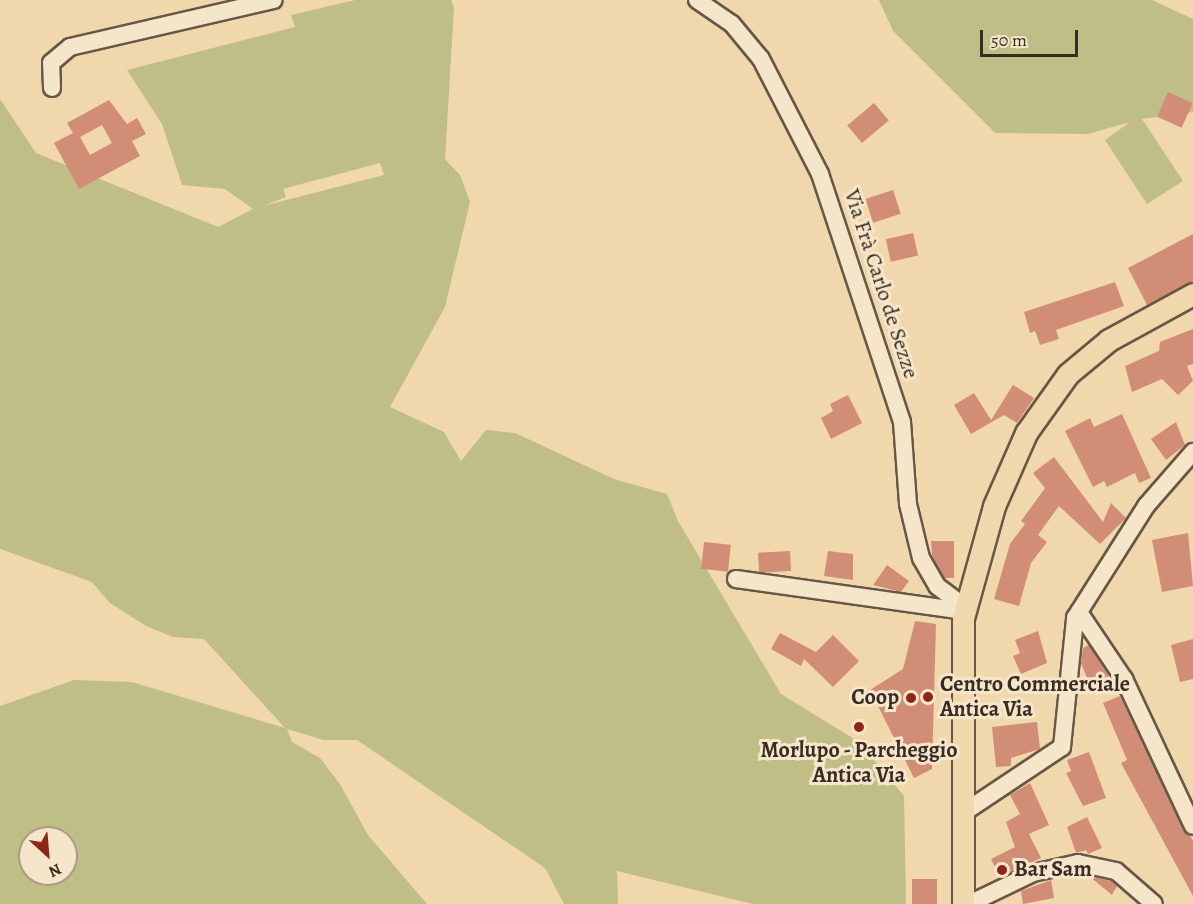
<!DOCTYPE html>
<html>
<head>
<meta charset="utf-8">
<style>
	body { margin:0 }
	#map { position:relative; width:1193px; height:904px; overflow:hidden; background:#f1d8ac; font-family:Alegreya,serif }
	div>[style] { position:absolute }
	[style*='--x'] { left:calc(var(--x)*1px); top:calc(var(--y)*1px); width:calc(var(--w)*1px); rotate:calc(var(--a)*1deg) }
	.green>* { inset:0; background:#bebe86 }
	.building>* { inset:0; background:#d28d77; transform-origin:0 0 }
	.roads { filter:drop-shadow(2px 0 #665746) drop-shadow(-2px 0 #665746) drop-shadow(0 2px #665746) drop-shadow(0 -2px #665746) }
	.minor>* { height:16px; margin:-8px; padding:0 8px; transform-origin:8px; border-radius:8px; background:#f6e6c9 }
	.major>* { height:21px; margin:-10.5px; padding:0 10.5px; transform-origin:10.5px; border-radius:10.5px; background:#f1d8ac }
	.dots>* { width:16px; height:16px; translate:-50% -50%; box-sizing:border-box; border:3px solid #f6e6c9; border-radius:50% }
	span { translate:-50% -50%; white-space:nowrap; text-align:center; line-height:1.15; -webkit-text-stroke:6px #f6e6c9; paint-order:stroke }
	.street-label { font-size:22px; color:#382c24 }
	.poi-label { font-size:22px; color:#382c24; font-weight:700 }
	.left { translate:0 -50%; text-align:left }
	.right { translate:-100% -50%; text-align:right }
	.north { position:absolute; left:18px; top:826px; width:60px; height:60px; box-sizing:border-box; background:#f6e6c9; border:2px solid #aa9c87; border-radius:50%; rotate:154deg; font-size:16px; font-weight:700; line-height:24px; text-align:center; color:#382c24 }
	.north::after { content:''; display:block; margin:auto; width:21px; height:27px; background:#8f2418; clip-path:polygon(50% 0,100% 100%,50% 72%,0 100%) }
	.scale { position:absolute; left:980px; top:30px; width:98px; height:27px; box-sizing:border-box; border:3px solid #382c24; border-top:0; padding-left:8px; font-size:18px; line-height:21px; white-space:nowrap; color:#382c24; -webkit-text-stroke:4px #f6e6c9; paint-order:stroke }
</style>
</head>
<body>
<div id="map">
	<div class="green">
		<div style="clip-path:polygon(evenodd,355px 0,451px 0,454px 7px,445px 159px,460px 175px,470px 202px,445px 307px,390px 407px,444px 432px,461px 461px,486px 430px,515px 433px,614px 479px,667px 494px,678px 521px,781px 694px,859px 742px,904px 796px,906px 904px,753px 904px,617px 871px,618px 904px,564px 904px,545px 868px,357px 740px,324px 740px,287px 729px,292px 742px,320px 758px,340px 784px,368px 835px,427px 904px,0 904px,0 706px,74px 680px,132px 682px,285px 728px,204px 639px,173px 637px,146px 626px,110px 603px,92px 582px,0 549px,0 99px,36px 153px,218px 227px,253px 209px,225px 189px,182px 185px,162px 124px,127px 70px,295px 27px,291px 15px,355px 0,380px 163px,384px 175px,263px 206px,286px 197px,283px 189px,380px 163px,355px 0,30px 838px,66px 838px,66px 874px,30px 874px,30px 838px)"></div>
		<div style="clip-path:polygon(879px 0,1152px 0,1193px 19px,1193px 112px,1142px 119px,1183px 181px,1147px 204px,1105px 140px,1130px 122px,1088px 134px,995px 133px,893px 31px)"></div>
	</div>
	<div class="building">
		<div style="left:1168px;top:92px;width:27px;height:27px;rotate:24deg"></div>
		<div style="clip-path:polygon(evenodd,109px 100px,127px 124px,137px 118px,146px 134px,132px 141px,140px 156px,79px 189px,54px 143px,73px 133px,67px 123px,109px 100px,102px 125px,112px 143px,90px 155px,80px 137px,102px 125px)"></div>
		<div style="left:874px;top:103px;width:23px;height:35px;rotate:50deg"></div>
		<div style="left:893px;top:190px;width:25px;height:29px;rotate:72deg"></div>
		<div style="left:913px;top:233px;width:23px;height:28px;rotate:77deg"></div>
		<div style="clip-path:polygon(1193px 234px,1193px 281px,1147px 305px,1128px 268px)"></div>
		<div style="clip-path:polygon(1115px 282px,1124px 306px,1056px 330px,1059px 339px,1040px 345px,1035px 331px,1030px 333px,1024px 312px)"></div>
		<div style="clip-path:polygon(1193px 329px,1193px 364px,1187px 366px,1193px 381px,1178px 395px,1162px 379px,1132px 392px,1125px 366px,1159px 351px,1160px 342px)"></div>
		<div style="clip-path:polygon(1013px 385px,1034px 398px,1017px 423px,1004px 415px,971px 434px,954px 405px,974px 393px,991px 420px)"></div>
		<div style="clip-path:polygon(848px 395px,862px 423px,831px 439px,821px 418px,833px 411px,830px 404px)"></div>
		<div style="clip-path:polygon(1122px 414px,1151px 478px,1139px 483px,1135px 473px,1107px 487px,1104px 481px,1093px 487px,1065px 431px,1090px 418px,1094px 427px)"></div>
		<div style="clip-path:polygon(1176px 422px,1185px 445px,1166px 460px,1151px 439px)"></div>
		<div style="clip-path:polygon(1054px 457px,1103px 522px,1111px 503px,1126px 518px,1100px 544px,1059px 506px,1038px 535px,1047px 542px,1031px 563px,1019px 606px,994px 599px,1010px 544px,1025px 524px,1021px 521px,1045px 488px,1033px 473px)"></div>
		<div style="clip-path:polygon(1188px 533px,1193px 586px,1162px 592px,1152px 540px)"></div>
		<div style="clip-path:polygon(931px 541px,954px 541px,954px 578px,944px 578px,932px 555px)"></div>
		<div style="left:704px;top:542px;width:27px;height:27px;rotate:6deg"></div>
		<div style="left:790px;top:551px;width:20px;height:32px;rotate:87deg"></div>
		<div style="clip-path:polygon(828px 551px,853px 554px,853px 580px,824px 576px)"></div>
		<div style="clip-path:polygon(887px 565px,909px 581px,901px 592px,873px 585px)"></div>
		<div style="clip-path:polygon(915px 621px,936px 624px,932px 769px,914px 778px,870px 690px,903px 669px)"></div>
		<div style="clip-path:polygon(1038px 631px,1047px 663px,1021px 674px,1013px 656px,1020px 653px,1015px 640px)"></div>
		<div style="clip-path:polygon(780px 633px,816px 652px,833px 635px,859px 661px,833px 687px,804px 659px,801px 666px,771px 649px)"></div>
		<div style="clip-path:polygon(1193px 639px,1193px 679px,1180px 682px,1171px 645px)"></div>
		<div style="clip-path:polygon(1089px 645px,1109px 676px,1089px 683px,1081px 663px,1083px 648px)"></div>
		<div style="clip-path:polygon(1120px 696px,1193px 841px,1193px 896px,1121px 763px,1127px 760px,1103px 703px)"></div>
		<div style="clip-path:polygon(1037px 722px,1040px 749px,1011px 758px,1011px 766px,996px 767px,992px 727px)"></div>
		<div style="clip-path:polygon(1089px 752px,1106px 798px,1083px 806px,1066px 773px,1071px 771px,1067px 760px)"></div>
		<div style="clip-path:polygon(1030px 783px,1049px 825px,1029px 834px,1041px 858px,1000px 877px,991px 859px,1015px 847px,1006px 822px,1020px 814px,1010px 795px)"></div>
		<div style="clip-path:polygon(1087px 817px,1102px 848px,1088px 854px,1086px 850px,1076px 853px,1067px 827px)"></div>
		<div style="clip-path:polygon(1089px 876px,1111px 881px,1117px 886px,1112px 895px)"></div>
		<div style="left:912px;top:879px;width:25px;height:25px"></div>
		<div style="clip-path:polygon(1051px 880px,1054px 898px,1023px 904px,1021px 891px)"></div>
	</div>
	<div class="roads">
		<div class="minor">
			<div style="--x:697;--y:0;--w:42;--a:34.4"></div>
			<div style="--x:732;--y:24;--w:45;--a:50.4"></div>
			<div style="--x:761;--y:59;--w:129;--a:62.8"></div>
			<div style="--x:820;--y:174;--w:261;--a:71.7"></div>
			<div style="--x:902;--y:422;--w:82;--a:85.8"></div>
			<div style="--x:908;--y:504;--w:56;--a:76.5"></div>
			<div style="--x:921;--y:558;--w:32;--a:60"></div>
			<div style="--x:937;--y:586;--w:34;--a:37"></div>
			<div style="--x:52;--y:88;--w:25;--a:-92"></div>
			<div style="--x:51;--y:63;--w:25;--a:-40"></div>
			<div style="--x:70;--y:47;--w:209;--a:-13"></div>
			<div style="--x:736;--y:579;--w:229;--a:8"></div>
			<div style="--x:1079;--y:612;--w:81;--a:56.1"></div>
			<div style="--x:1124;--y:679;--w:162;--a:64.9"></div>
			<div style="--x:963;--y:813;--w:119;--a:-33.7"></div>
			<div style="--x:1062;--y:747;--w:130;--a:-84.2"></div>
			<div style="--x:1075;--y:618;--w:133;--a:-57.6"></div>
			<div style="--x:1146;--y:506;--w:72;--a:-49"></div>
			<div style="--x:969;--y:904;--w:71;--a:-25.8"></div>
			<div style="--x:1033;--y:873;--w:46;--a:-12.5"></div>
			<div style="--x:1078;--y:863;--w:39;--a:12"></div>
			<div style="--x:1116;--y:871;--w:50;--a:41"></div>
		</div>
		<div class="major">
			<div style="--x:963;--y:904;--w:286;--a:-90"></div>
			<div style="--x:963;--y:618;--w:116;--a:-74.5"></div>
			<div style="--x:994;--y:506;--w:80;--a:-66.3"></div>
			<div style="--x:1026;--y:433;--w:72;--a:-54.6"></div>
			<div style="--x:1068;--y:374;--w:53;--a:-39.7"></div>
			<div style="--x:1109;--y:340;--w:96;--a:-28.7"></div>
		</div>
	</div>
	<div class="dots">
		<div style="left:928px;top:697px;background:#8f2418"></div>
		<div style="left:911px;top:698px;background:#8f2418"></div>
		<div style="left:859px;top:727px;background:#8f2418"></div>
		<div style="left:1002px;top:870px;background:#8f2418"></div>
	</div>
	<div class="street-label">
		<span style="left:881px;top:284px;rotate:72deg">Via Frà Carlo de Sezze</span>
	</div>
	<div class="poi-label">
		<span class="left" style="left:940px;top:697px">Centro Commerciale<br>Antica Via</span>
		<span class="right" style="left:899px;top:698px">Coop</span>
		<span style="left:859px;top:763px">Morlupo - Parcheggio<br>Antica Via</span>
		<span class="left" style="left:1014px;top:870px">Bar Sam</span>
	</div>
	<div class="north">N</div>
	<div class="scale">50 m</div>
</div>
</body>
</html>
